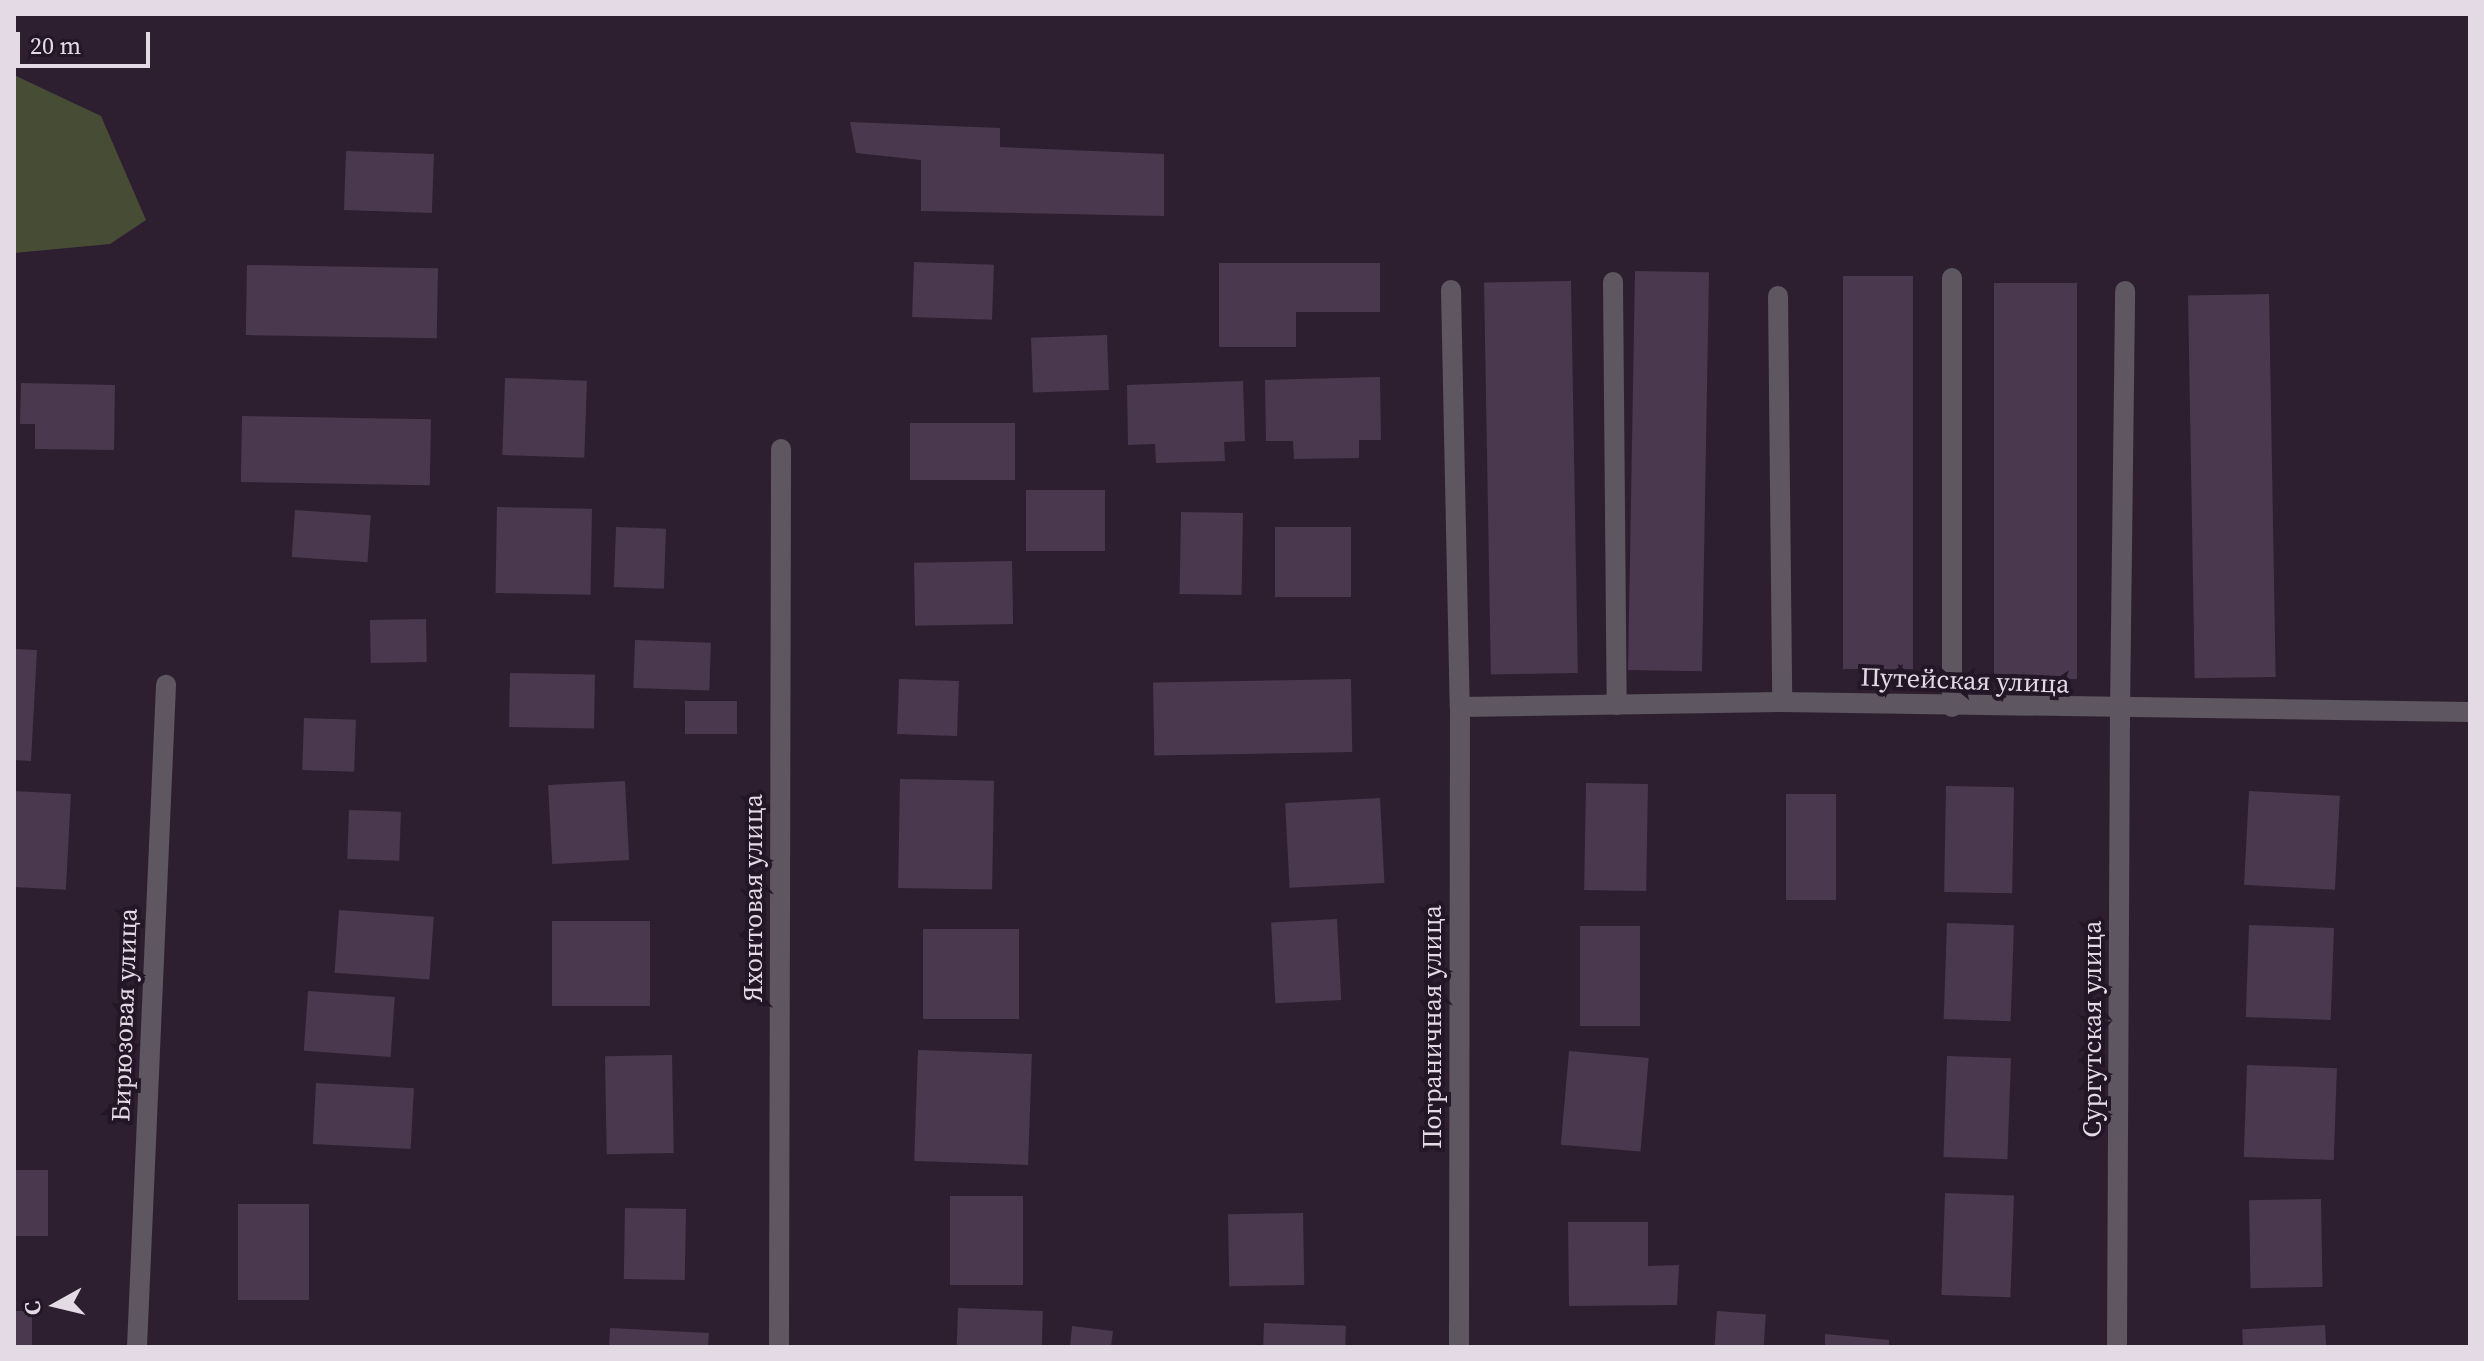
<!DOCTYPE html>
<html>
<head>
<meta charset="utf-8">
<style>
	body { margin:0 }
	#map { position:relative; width:2484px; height:1361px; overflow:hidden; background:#2d1f30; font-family:"Source Serif 4",serif }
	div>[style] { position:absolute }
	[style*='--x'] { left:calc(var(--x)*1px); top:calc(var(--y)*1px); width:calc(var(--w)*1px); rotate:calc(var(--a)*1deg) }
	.green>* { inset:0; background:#474c34 }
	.building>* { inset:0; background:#4a384e; transform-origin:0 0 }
	.lane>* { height:20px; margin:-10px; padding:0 10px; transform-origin:10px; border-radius:10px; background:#5e5660 }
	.street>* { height:20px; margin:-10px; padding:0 10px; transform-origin:10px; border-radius:10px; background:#5e5660 }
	span { translate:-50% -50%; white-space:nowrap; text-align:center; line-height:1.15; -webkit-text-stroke:8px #231626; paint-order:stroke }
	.street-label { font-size:26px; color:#e3dae5 }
	.frame { position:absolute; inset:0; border:16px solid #e3dae5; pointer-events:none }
	.north { position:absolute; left:16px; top:1265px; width:80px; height:80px; -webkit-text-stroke:6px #231626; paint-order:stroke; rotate:262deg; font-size:22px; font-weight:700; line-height:32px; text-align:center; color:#e3dae5 }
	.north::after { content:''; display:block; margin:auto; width:28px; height:36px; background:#e3dae5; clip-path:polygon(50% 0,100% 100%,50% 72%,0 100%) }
	.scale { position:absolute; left:16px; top:32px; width:134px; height:36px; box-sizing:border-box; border:4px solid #e3dae5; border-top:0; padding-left:10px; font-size:24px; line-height:28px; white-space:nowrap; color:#e3dae5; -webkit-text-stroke:6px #231626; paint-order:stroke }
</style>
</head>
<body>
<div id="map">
	<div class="green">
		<div style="clip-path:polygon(14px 75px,101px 116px,146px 220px,110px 244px,14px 253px)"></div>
	</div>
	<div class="building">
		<div style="clip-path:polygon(850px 122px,1000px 128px,1000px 147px,1164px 154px,1164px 216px,921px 211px,921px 160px,856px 153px)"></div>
		<div style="left:346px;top:151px;width:88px;height:59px;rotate:2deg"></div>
		<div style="left:914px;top:262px;width:80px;height:55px;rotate:2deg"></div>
		<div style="clip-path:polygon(1219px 263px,1380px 263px,1380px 312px,1296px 312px,1296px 347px,1219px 347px)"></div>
		<div style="left:247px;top:265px;width:191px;height:70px;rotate:1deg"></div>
		<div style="left:1635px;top:271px;width:74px;height:399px;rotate:1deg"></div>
		<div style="left:1843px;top:276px;width:70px;height:393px"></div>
		<div style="left:1571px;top:281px;width:392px;height:87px;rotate:89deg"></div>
		<div style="left:1994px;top:283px;width:83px;height:396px"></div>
		<div style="left:2269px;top:294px;width:383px;height:81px;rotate:89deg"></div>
		<div style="left:1107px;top:335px;width:55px;height:76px;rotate:88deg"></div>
		<div style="clip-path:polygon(1380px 377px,1381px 440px,1359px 440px,1359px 458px,1294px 459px,1293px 441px,1266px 441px,1265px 380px)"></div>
		<div style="left:505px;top:378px;width:82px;height:77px;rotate:2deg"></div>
		<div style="clip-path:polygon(1243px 381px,1245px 441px,1224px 442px,1225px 461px,1156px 463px,1155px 444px,1128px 445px,1127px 385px)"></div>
		<div style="clip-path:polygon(21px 383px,115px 385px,114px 450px,35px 449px,35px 424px,20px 424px)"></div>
		<div style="left:242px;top:416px;width:189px;height:66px;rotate:1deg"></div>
		<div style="left:910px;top:423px;width:105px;height:57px"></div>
		<div style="left:1026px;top:490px;width:79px;height:61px"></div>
		<div style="left:497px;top:507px;width:95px;height:86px;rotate:1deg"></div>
		<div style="left:295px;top:510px;width:76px;height:47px;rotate:4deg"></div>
		<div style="left:1181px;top:512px;width:62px;height:82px;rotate:1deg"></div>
		<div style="left:616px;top:527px;width:50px;height:60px;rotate:2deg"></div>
		<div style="left:1351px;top:527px;width:70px;height:76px;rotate:90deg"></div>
		<div style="left:1012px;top:561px;width:63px;height:98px;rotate:89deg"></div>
		<div style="left:426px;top:619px;width:43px;height:56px;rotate:89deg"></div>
		<div style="left:635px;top:640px;width:76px;height:48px;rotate:2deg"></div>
		<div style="clip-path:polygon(14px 649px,37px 650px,31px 761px,14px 760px)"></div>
		<div style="left:510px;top:673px;width:85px;height:54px;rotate:1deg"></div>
		<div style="left:899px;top:679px;width:60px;height:55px;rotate:2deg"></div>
		<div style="left:1351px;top:679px;width:73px;height:198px;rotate:89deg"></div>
		<div style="left:685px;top:701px;width:52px;height:33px"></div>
		<div style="left:304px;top:718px;width:52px;height:52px;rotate:2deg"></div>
		<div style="left:900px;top:779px;width:94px;height:109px;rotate:1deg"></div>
		<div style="left:625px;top:781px;width:79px;height:77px;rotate:87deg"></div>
		<div style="left:1586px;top:783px;width:62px;height:107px;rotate:1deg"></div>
		<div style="left:1946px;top:786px;width:68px;height:106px;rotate:1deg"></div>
		<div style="left:14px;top:791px;width:57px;height:96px;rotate:3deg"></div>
		<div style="left:2249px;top:791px;width:91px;height:94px;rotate:3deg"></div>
		<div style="left:1786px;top:794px;width:50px;height:106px"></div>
		<div style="left:1380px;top:798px;width:85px;height:95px;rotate:87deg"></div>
		<div style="left:349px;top:810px;width:52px;height:49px;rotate:2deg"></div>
		<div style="left:339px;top:910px;width:95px;height:63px;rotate:4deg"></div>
		<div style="left:1337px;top:919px;width:81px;height:66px;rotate:87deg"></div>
		<div style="left:552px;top:921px;width:98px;height:85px"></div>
		<div style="left:1947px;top:923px;width:67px;height:96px;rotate:2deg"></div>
		<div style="left:2249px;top:925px;width:85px;height:92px;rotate:2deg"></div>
		<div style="left:1580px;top:926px;width:60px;height:100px"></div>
		<div style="left:923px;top:929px;width:96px;height:90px"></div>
		<div style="left:308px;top:991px;width:87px;height:60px;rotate:4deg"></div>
		<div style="left:918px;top:1050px;width:114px;height:111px;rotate:2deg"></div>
		<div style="left:1569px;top:1051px;width:80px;height:94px;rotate:5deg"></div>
		<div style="left:672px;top:1055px;width:98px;height:67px;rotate:89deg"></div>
		<div style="left:1947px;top:1056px;width:64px;height:101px;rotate:2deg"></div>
		<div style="left:2247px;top:1065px;width:90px;height:92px;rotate:2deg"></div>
		<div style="left:316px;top:1083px;width:98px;height:61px;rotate:3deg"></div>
		<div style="left:14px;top:1170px;width:34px;height:66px"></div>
		<div style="left:1945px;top:1193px;width:69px;height:102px;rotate:2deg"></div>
		<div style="left:950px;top:1196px;width:73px;height:89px"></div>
		<div style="left:2321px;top:1199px;width:88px;height:72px;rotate:89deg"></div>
		<div style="left:238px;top:1204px;width:71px;height:96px"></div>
		<div style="left:625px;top:1208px;width:61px;height:71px;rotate:1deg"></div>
		<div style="left:1303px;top:1213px;width:72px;height:75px;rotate:89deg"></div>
		<div style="clip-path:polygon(1568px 1222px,1648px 1222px,1648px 1266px,1679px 1265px,1677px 1305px,1569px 1306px)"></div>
		<div style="left:958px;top:1308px;width:85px;height:39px;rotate:2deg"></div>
		<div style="left:14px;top:1311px;width:18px;height:36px"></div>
		<div style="left:1717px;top:1311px;width:49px;height:36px;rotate:4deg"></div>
		<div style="left:1264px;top:1323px;width:82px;height:24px;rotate:2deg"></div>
		<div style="left:2325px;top:1325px;width:22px;height:83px;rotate:87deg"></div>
		<div style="clip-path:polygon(1072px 1326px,1113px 1331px,1111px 1347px,1070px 1347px)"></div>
		<div style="clip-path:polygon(610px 1328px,709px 1333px,708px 1347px,609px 1347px)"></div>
		<div style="clip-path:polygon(1825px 1334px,1889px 1340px,1889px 1347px,1825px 1347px)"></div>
	</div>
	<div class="lane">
		<div style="--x:1952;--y:278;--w:429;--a:90"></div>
		<div style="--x:1613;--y:282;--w:423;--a:89.5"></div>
		<div style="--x:1451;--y:290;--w:417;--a:88.8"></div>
		<div style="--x:1778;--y:296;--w:406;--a:89.4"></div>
		<div style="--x:2120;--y:711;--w:420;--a:-89.3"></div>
	</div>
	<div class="street">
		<div style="--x:137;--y:1347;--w:663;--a:-87.49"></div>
		<div style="--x:779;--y:1347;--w:898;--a:-89.87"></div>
		<div style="--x:1459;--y:1347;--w:640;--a:-89.91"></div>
		<div style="--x:1460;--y:707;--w:322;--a:-0.9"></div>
		<div style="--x:1782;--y:702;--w:688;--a:0.83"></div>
		<div style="--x:2117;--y:1347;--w:636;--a:-89.73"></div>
	</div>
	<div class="street-label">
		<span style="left:1965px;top:681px;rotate:2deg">Путейская улица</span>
		<span style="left:754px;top:898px;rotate:-90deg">Яхонтовая улица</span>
		<span style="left:125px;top:1015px;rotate:-88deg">Бирюзовая улица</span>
		<span style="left:1433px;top:1027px;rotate:-90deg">Пограничная улица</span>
		<span style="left:2093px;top:1029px;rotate:-90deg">Сургутская улица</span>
	</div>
	<div class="frame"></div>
	<div class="north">С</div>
	<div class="scale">20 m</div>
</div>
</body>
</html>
